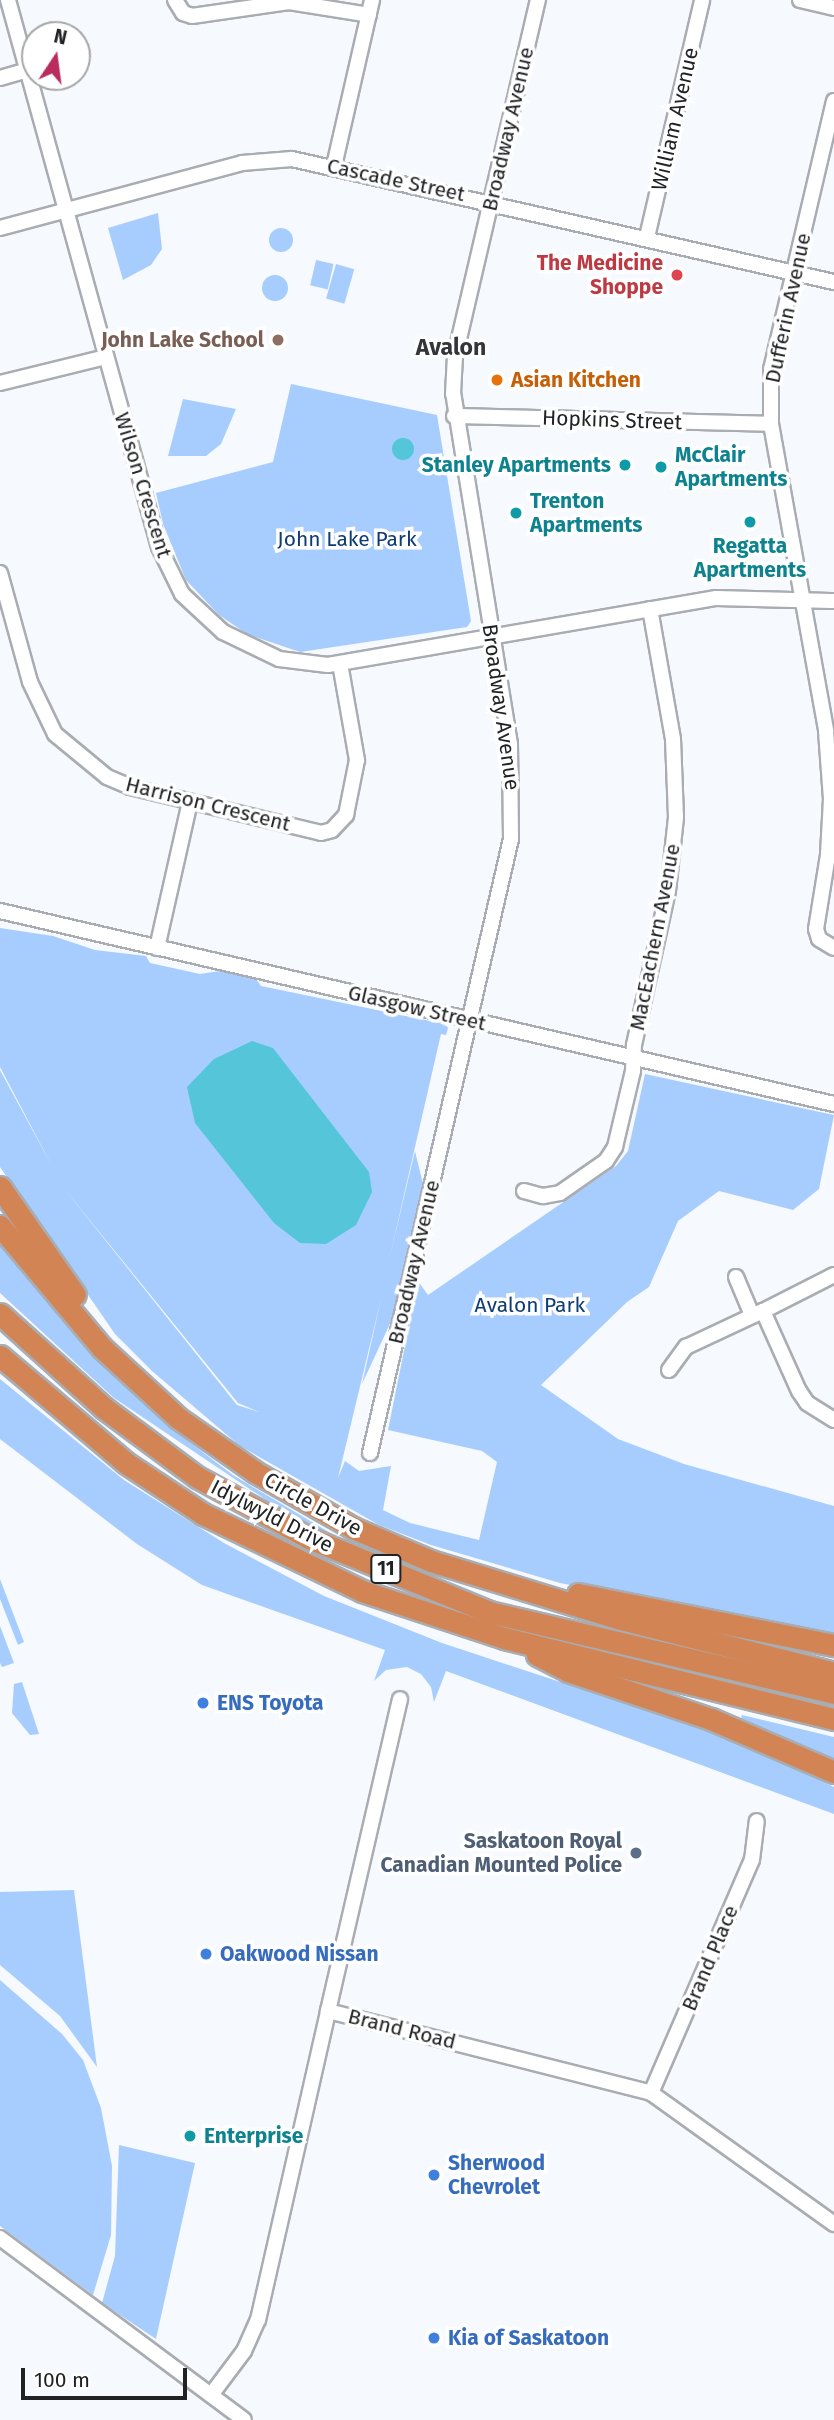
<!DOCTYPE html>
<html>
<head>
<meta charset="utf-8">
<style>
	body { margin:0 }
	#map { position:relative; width:834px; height:2420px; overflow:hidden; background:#f6f9fe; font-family:"Fira Sans",sans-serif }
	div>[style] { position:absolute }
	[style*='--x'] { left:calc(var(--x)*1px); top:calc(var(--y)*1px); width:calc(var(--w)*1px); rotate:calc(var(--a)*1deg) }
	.green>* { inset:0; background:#a7cdff; transform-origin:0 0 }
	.round { border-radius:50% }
	.water>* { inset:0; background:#55c5da }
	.roads { filter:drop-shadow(2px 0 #a9adb1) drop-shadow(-2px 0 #a9adb1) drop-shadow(0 2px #a9adb1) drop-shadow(0 -2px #a9adb1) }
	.minor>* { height:14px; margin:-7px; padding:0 7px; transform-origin:7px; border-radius:7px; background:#fff }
	.highway>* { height:21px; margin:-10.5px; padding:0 10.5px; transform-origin:10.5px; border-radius:10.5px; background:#d38455 }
	.dots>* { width:19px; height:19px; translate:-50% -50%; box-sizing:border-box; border:4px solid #fff; border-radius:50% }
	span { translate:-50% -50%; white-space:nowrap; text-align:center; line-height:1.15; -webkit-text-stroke:7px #fff; paint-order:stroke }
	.shield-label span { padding:2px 5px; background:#fff; border:2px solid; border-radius:5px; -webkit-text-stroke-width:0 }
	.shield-label { font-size:19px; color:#212224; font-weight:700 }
	.street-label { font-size:21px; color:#212224 }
	.health-label { font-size:21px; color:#be3a42; font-weight:700 }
	.right { translate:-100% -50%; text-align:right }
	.education-label { font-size:21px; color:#785e54; font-weight:700 }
	.food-label { font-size:21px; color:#c56008; font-weight:700 }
	.left { translate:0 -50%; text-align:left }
	.culture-label { font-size:21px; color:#0d838f; font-weight:700 }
	.park-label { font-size:21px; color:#0e3d75 }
	.shop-label { font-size:21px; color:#366cbe; font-weight:700 }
	.service-label { font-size:21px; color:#4e5e75; font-weight:700 }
	.neighbourhood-label { font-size:23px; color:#333539; font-weight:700 }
	.north { position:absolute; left:21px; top:21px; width:70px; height:70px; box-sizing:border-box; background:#fff; border:2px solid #a6a7a7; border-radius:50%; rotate:13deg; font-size:19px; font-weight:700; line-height:28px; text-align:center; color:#212224 }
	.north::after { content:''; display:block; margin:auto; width:24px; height:32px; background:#ba2c5e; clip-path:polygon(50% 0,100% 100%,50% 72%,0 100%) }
	.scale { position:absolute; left:21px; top:2368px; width:166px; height:32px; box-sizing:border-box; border:4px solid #212224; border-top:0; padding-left:9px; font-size:21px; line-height:24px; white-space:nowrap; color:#212224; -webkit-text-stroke:5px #fff; paint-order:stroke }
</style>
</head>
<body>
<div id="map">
	<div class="green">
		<div style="clip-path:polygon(158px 213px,162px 249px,151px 265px,123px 280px,108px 228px)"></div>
		<div class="round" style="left:269px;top:228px;width:24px;height:24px"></div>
		<div style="left:316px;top:260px;width:18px;height:26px;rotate:13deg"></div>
		<div style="left:336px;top:264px;width:19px;height:36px;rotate:16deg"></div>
		<div class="round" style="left:262px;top:275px;width:26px;height:26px"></div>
		<div style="clip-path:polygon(291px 384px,437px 415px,471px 621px,467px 627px,300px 652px,247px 634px,219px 615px,186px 580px,163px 524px,156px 493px,273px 462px)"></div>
		<div style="clip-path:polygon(183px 399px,236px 409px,221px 444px,206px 456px,168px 456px)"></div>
		<div style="clip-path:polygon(evenodd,0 928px,53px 936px,95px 950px,146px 956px,150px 963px,200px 974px,220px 971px,256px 979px,261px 986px,445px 1024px,448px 1028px,446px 1035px,441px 1034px,389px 1260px,415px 1151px,423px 1184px,395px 1313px,362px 1384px,381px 1299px,338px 1478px,345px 1461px,359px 1471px,391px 1466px,383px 1510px,410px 1523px,479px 1540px,497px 1462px,482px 1451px,388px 1430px,418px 1281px,428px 1295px,616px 1166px,628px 1151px,645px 1074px,834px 1115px,819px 1189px,793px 1210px,719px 1191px,678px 1221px,649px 1287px,627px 1302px,541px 1385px,618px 1439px,684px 1464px,834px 1506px,834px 1636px,560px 1583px,431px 1545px,379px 1525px,240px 1446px,152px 1371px,115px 1334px,0 1167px,0 1070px,52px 1166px,0 1067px,0 928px,62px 1186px,238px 1403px,259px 1412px,237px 1405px,62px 1186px)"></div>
		<div style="clip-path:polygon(0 1244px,163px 1422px,233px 1475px,354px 1547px,287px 1514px,114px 1398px,0 1293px)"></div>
		<div style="clip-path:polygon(0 1379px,124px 1480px,224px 1543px,324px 1596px,442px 1643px,736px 1740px,834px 1787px,834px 1814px,446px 1671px,434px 1702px,431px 1687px,421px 1674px,407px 1667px,386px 1670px,374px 1681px,385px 1650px,202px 1585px,137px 1544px,0 1439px)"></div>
		<div style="clip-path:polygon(0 1579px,24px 1642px,18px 1645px,0 1599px)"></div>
		<div style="clip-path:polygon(0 1626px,14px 1663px,2px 1667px,0 1663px)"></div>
		<div style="clip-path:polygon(22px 1682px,39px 1734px,30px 1735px,12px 1713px,14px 1684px)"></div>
		<div style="clip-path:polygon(742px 1715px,834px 1737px,834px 1760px,741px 1718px)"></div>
		<div style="clip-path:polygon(74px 1890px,97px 2067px,60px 2016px,0 1965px,0 1892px)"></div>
		<div style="clip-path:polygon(0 1980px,62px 2034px,83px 2060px,101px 2108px,112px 2166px,111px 2235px,93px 2295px,0 2226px)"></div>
		<div style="clip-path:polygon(119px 2145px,195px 2163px,156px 2339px,102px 2303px,115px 2256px)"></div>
	</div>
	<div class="water">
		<div class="round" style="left:392px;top:438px;width:22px;height:22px"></div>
		<div style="clip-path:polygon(252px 1041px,273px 1048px,369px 1172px,372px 1192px,356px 1225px,326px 1244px,300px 1243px,274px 1223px,195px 1123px,187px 1087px,214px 1059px)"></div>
	</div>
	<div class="roads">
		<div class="minor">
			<div style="--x:8;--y:0;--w:567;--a:74.57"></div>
			<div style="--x:159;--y:547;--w:52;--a:63.9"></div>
			<div style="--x:182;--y:594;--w:56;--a:42.8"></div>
			<div style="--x:223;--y:632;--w:62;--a:25.7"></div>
			<div style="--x:279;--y:659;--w:49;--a:7"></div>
			<div style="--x:328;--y:665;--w:394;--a:-9.8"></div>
			<div style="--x:716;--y:598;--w:118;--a:1.5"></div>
			<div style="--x:175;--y:0;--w:15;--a:58"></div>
			<div style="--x:183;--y:13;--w:9;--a:18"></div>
			<div style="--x:192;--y:16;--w:98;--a:-8.2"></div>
			<div style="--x:289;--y:2;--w:81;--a:9.2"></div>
			<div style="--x:800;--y:0;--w:35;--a:13"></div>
			<div style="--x:0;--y:78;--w:29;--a:-16"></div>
			<div style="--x:834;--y:101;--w:275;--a:103.2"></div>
			<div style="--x:771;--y:369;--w:55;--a:90"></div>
			<div style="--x:771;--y:424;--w:312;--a:79.8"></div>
			<div style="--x:826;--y:731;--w:68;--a:85.8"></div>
			<div style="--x:831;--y:799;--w:56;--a:93.1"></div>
			<div style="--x:828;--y:855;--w:75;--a:99.2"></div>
			<div style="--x:816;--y:929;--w:10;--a:73"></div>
			<div style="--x:819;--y:939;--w:17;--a:31"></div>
			<div style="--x:334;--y:166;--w:170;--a:-77.1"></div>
			<div style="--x:0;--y:228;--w:251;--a:-15"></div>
			<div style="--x:242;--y:163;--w:50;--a:-4.6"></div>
			<div style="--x:292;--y:159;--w:556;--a:12.79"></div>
			<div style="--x:647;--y:237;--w:243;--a:-76.9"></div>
			<div style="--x:0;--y:383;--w:109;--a:-13.8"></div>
			<div style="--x:454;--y:416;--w:317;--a:1.4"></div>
			<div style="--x:0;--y:573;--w:113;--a:74.6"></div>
			<div style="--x:30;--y:682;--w:58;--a:64.3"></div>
			<div style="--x:55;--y:734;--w:67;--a:39.6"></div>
			<div style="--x:107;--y:777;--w:25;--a:23"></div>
			<div style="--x:130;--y:787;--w:196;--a:13.5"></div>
			<div style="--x:321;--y:833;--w:11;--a:-15"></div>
			<div style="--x:332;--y:830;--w:21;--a:-47"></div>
			<div style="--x:346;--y:815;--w:56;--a:-78.7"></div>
			<div style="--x:357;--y:760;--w:97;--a:-100"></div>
			<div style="--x:0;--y:911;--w:856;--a:13.03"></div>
			<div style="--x:157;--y:948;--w:150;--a:-77.3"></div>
			<div style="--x:524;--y:1191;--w:20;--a:15"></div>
			<div style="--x:543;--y:1196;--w:17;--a:-10"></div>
			<div style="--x:560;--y:1193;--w:56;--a:-34.8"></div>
			<div style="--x:606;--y:1161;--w:17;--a:-57"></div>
			<div style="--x:615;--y:1147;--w:78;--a:-76.7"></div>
			<div style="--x:633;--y:1071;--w:26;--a:-88"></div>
			<div style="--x:634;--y:1045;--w:158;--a:-77.6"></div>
			<div style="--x:668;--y:891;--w:74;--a:-83.8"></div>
			<div style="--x:676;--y:817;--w:78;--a:-92.2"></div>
			<div style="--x:673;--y:739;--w:132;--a:-100"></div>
			<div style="--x:834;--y:1275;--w:80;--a:153.1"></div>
			<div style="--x:763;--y:1311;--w:88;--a:65.8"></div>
			<div style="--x:799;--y:1391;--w:14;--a:56"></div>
			<div style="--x:807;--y:1403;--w:32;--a:32"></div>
			<div style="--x:736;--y:1277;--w:41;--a:67.2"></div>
			<div style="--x:669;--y:1370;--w:29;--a:-54"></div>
			<div style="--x:686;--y:1347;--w:85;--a:-25.1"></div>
			<div style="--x:370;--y:1453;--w:630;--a:-77.07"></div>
			<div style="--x:511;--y:839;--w:95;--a:-90.6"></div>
			<div style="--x:510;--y:744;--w:355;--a:-99.2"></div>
			<div style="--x:453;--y:394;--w:38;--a:-87"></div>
			<div style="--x:455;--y:356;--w:366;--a:-76.9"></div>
			<div style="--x:328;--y:2011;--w:320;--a:-77"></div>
			<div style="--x:651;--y:2093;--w:254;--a:-66.6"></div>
			<div style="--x:752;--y:1860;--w:39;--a:-83"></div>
			<div style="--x:0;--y:2238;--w:304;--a:36.7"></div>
			<div style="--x:211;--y:2395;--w:55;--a:-53.1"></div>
			<div style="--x:244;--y:2351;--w:34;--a:-66"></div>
			<div style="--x:258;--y:2320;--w:317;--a:-77.2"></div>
			<div style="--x:328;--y:2011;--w:333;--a:14.2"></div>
			<div style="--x:651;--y:2093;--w:225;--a:35.6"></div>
		</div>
		<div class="highway">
			<div style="--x:0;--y:1187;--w:131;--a:55.2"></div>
			<div style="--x:0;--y:1226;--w:159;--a:50.1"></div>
			<div style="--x:102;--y:1348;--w:103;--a:42.6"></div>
			<div style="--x:178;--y:1418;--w:94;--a:35"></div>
			<div style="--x:255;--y:1472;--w:113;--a:29.7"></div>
			<div style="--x:353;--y:1528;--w:85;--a:22.9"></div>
			<div style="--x:431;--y:1561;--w:199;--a:17"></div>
			<div style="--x:621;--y:1619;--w:220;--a:14.2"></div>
			<div style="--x:0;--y:1314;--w:140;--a:42.1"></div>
			<div style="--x:104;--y:1408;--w:116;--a:36.6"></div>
			<div style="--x:197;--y:1477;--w:128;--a:28.6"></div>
			<div style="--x:309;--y:1538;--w:195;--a:22.3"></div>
			<div style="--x:489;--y:1612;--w:354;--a:13.2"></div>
			<div style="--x:0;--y:1356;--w:165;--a:40.3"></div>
			<div style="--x:126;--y:1463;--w:92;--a:33.5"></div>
			<div style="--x:203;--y:1514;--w:177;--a:25.8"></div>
			<div style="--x:362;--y:1591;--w:150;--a:18.3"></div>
			<div style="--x:504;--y:1638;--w:340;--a:13.8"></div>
			<div style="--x:578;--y:1594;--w:261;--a:11.3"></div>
			<div style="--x:537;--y:1655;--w:35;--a:27"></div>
			<div style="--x:568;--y:1671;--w:151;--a:18.6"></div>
			<div style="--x:711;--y:1719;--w:134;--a:23.3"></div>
		</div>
	</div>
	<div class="dots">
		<div style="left:677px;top:275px;background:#e0444e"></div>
		<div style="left:278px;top:340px;background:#8d6e63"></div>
		<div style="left:497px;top:380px;background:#e8710a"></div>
		<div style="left:625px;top:465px;background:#0f9aa8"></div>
		<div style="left:661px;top:467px;background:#0f9aa8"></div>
		<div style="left:516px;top:513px;background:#0f9aa8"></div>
		<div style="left:750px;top:522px;background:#0f9aa8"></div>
		<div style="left:203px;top:1703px;background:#3f7fe0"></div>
		<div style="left:636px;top:1853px;background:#5c6f8a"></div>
		<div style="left:206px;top:1954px;background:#3f7fe0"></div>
		<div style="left:190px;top:2136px;background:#0f9aa8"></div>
		<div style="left:434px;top:2175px;background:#3f7fe0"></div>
		<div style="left:434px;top:2338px;background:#3f7fe0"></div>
	</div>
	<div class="shield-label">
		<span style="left:386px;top:1569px">11</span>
	</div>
	<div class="street-label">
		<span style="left:675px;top:119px;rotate:-77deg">William Avenue</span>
		<span style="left:508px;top:129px;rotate:-77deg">Broadway Avenue</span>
		<span style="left:396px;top:180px;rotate:12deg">Cascade Street</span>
		<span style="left:788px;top:308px;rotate:-78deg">Dufferin Avenue</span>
		<span style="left:612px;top:420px;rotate:2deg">Hopkins Street</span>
		<span style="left:143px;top:485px;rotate:73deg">Wilson Crescent</span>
		<span style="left:501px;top:707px;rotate:82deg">Broadway Avenue</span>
		<span style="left:208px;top:804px;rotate:14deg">Harrison Crescent</span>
		<span style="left:655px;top:937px;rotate:-79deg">MacEachern Avenue</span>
		<span style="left:417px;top:1008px;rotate:13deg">Glasgow Street</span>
		<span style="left:414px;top:1262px;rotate:-77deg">Broadway Avenue</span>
		<span style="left:313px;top:1504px;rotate:29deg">Circle Drive</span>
		<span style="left:272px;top:1516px;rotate:27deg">Idylwyld Drive</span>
		<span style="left:710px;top:1958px;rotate:-67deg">Brand Place</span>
		<span style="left:402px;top:2029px;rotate:14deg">Brand Road</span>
	</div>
	<div class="health-label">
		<span class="right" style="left:663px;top:275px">The Medicine<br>Shoppe</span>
	</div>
	<div class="education-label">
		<span class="right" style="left:264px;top:340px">John Lake School</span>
	</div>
	<div class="food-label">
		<span class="left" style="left:511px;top:380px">Asian Kitchen</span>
	</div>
	<div class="culture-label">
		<span class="left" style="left:675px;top:467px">McClair<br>Apartments</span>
		<span class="right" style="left:611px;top:465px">Stanley Apartments</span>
		<span class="left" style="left:530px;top:513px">Trenton<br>Apartments</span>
		<span style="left:750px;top:558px">Regatta<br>Apartments</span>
		<span class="left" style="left:204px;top:2136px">Enterprise</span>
	</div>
	<div class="park-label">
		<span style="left:347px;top:539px">John Lake Park</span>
		<span style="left:530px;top:1305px">Avalon Park</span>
	</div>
	<div class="shop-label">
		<span class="left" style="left:217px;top:1703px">ENS Toyota</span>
		<span class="left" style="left:220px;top:1954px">Oakwood Nissan</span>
		<span class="left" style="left:448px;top:2175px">Sherwood<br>Chevrolet</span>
		<span class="left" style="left:448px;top:2338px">Kia of Saskatoon</span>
	</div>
	<div class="service-label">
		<span class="right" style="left:622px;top:1853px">Saskatoon Royal<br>Canadian Mounted Police</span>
	</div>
	<div class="neighbourhood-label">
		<span style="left:451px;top:347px">Avalon</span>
	</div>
	<div class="north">N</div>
	<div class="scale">100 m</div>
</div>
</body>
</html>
